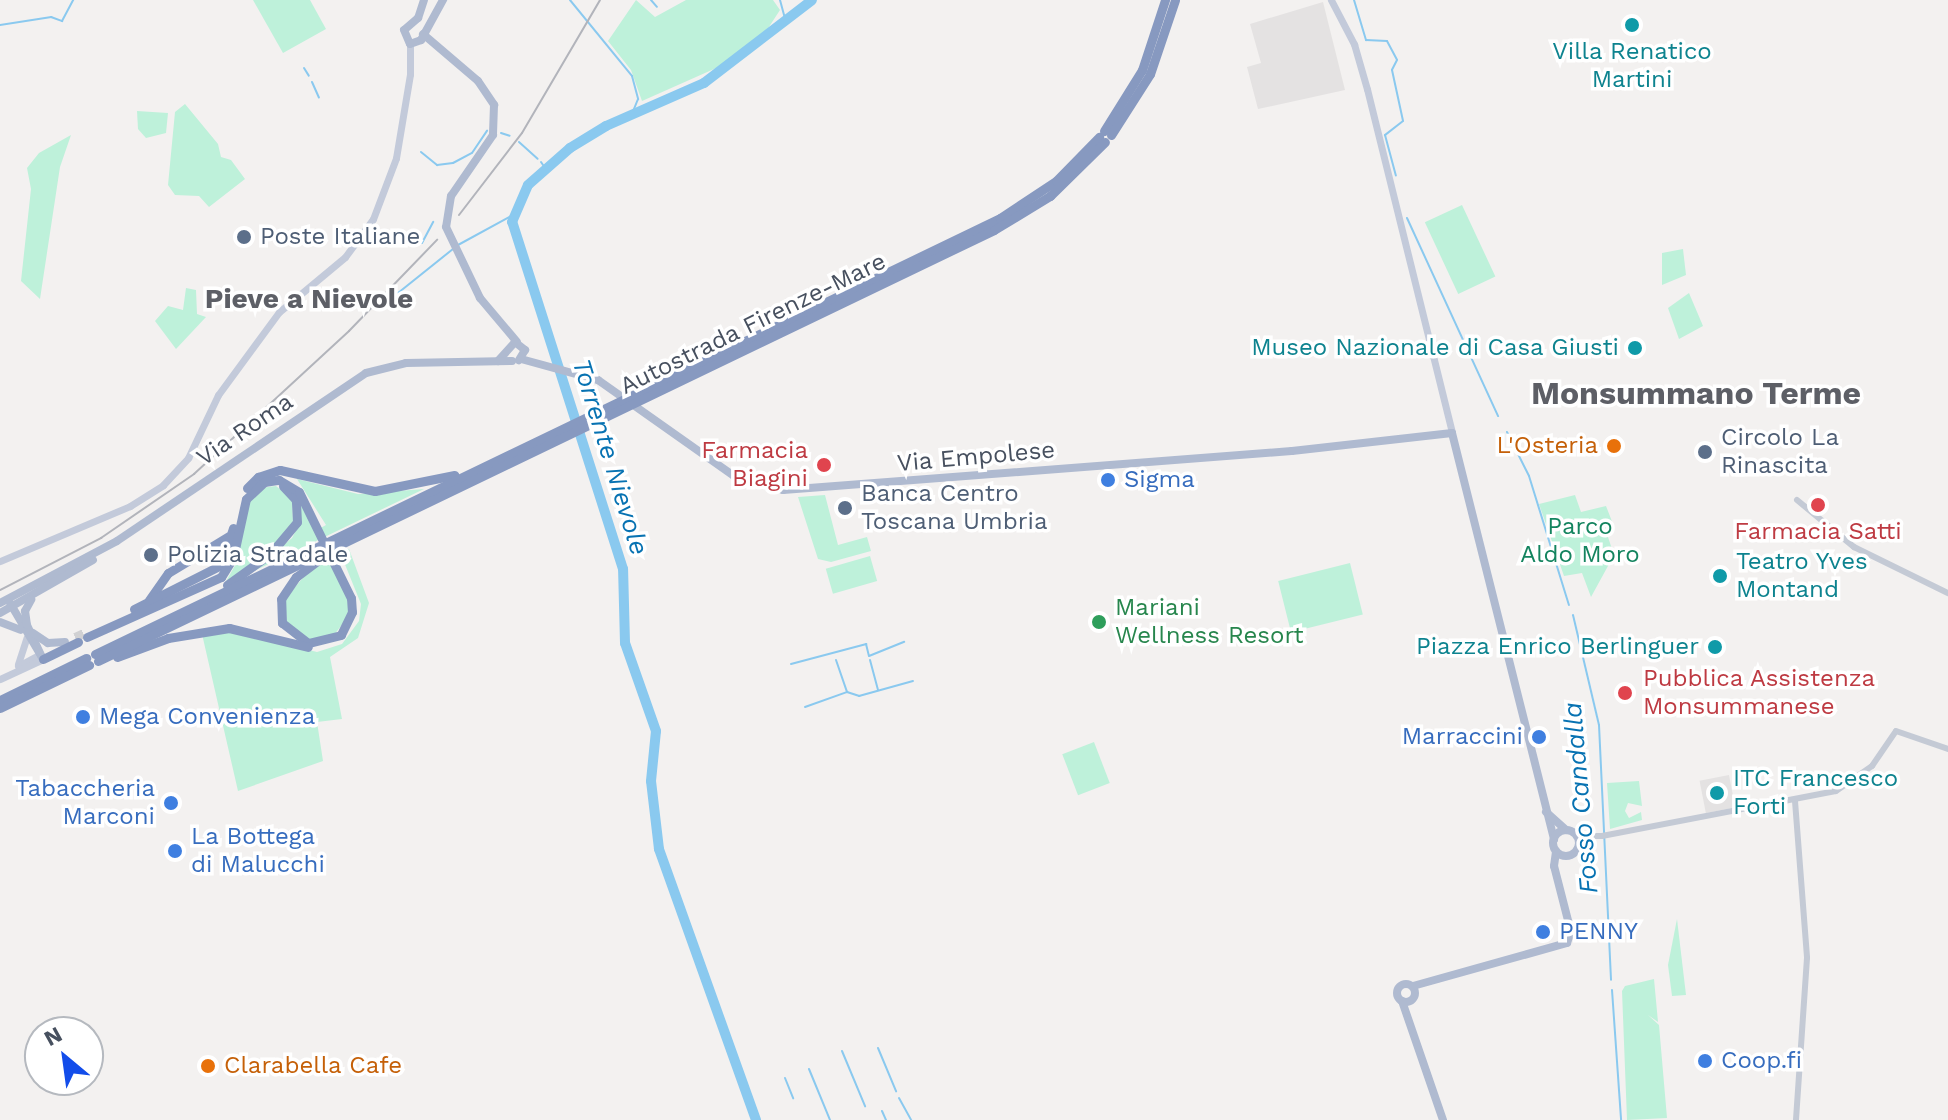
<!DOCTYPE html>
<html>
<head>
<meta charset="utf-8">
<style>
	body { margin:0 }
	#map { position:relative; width:1948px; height:1120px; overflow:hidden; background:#f3f1f0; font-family:"Work Sans",sans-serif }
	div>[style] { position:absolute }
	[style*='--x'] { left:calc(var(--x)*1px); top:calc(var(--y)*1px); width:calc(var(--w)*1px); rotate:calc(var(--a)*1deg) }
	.education>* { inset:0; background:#e4e2e2; transform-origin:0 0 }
	.green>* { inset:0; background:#bef1da; transform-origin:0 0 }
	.stream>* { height:2px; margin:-1px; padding:0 1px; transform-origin:1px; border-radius:1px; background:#8ac9ef }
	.river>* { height:10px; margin:-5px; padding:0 5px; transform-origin:5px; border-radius:5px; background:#8ac9ef }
	.motorway-tunnel>* { height:9px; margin-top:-4.5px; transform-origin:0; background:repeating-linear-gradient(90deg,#d1d1d3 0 9px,transparent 0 13.5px) }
	.tertiary>* { height:6px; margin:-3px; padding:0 3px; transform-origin:3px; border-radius:3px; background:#c4cad5 }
	.secondary>* { height:7px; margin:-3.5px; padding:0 3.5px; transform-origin:3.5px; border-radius:3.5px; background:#c3cada }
	.primary>* { height:8px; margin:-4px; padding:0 4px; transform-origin:4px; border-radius:4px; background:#afbad0 }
	.primary>.ring { margin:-4px; padding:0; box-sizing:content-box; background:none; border:8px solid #afbad0; border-radius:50% }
	.motorway>* { height:9px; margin:-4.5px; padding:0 4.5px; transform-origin:4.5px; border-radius:4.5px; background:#8799c0 }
	.rail>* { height:2px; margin:-1px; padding:0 1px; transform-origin:1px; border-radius:1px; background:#b2b4bb }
	.dots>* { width:22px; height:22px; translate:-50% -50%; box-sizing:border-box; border:4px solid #fff; border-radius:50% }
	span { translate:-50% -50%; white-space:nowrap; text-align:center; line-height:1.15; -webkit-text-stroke:7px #fff; paint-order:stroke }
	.culture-label { font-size:24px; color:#0d838f }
	.right { translate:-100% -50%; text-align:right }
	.left { translate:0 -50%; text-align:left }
	.service-label { font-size:24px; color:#4e5e75 }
	.street-label { font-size:24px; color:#47505f }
	.food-label { font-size:24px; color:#c56008 }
	.health-label { font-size:24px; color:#be3a42 }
	.shop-label { font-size:24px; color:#366cbe }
	.park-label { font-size:24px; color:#14845f }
	.leisure-label { font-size:24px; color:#27864d }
	.water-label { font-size:26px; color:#0772b2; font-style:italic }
	.quarter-label { font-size:28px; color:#5d5f66; font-weight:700 }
	.district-label { font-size:32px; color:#5d5f66; font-weight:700 }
	.north { position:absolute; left:24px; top:1016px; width:80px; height:80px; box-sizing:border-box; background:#fff; border:2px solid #b5b9bf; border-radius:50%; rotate:331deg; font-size:22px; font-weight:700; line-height:32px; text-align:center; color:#47505f }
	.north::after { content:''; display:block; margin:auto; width:28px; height:36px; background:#134dea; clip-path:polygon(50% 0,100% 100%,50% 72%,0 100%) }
</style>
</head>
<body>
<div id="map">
	<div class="education">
		<div style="clip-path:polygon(1323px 2px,1345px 90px,1258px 109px,1247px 67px,1261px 63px,1250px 24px)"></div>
		<div style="left:1729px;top:775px;width:33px;height:30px;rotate:79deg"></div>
	</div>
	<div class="green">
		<div style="clip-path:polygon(253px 0,310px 0,326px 29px,283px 53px)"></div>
		<div style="clip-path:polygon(636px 0,655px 17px,686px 0,773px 0,780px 10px,765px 33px,723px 65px,642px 101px,631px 70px,608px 41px)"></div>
		<div style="clip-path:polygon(185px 104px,218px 144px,221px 157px,231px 160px,245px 179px,209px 207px,199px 196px,175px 195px,168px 185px,175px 112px)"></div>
		<div style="clip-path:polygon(137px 111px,168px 113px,166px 133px,146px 138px,138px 129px)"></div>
		<div style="clip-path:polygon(71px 135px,60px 167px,40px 299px,21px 281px,31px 189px,27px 168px,39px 153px)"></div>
		<div style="left:1462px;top:205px;width:79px;height:41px;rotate:65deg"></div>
		<div style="clip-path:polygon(1683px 249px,1686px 275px,1662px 285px,1662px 253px)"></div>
		<div style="clip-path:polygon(186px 288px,196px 290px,197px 314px,206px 317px,176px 349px,155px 321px,168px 306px,183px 310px)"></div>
		<div style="clip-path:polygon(1689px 293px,1703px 326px,1679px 339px,1668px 308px)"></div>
		<div style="clip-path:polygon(297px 479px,358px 494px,424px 489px,252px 572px,292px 538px,301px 521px,300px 503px,317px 530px,326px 525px)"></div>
		<div style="clip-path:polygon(276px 486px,292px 499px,293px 523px,282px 540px,225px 583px,237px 562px,247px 502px,260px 488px)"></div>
		<div style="clip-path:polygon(825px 495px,838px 545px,867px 537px,871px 551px,831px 562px,818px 559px,798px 497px)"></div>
		<div style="clip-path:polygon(1575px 495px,1581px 512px,1606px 506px,1613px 524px,1605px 528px,1614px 555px,1591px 597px,1582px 573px,1564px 576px,1539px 504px)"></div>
		<div style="clip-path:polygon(349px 549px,369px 603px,358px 638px,330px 657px,342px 719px,317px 722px,323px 761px,238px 791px,202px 634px,232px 631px,317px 652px,342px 644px,359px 621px,361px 604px,344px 562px,333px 568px,348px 597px,348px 617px,334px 635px,310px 640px,287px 625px,285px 599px,312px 567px)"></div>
		<div style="left:870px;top:556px;width:26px;height:46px;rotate:74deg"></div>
		<div style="left:1350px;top:563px;width:53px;height:74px;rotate:76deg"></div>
		<div style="left:1094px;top:742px;width:44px;height:34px;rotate:69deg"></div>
		<div style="clip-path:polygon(1639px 781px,1642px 806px,1628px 803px,1625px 811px,1629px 818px,1641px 812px,1642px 820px,1610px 829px,1607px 783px)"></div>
		<div style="clip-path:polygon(1677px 919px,1686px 995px,1672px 996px,1668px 965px)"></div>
		<div style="clip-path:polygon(1654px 979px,1658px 1022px,1648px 1015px,1659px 1025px,1667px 1118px,1627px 1120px,1622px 991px,1625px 986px)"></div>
	</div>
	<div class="stream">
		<div style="--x:570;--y:0;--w:98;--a:50.8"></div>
		<div style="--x:632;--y:76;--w:24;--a:75"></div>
		<div style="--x:638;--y:99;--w:16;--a:112"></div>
		<div style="--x:651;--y:0;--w:9;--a:49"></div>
		<div style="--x:780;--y:0;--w:20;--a:75"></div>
		<div style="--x:1354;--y:0;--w:42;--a:73.3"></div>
		<div style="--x:1366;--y:40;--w:21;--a:3"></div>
		<div style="--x:1387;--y:41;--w:21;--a:62"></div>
		<div style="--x:1397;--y:60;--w:11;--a:117"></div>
		<div style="--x:1392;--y:70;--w:52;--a:77.8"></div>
		<div style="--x:1403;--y:121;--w:23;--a:142"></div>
		<div style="--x:1385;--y:135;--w:42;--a:75"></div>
		<div style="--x:0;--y:25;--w:52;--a:-8.9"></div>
		<div style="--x:51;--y:17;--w:12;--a:20"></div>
		<div style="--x:62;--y:21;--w:24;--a:-62"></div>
		<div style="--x:304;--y:68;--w:9;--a:58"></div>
		<div style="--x:312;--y:82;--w:17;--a:66"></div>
		<div style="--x:501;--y:133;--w:9;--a:18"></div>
		<div style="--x:519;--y:142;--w:25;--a:42"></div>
		<div style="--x:421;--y:152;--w:21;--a:39"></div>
		<div style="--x:437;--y:165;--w:16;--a:-7"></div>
		<div style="--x:453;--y:163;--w:21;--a:-28"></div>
		<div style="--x:472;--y:153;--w:27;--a:-56"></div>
		<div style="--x:541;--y:162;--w:7;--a:56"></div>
		<div style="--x:1407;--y:218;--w:218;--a:65.3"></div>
		<div style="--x:422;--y:243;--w:24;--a:-62"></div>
		<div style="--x:458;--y:245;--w:63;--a:-28.6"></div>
		<div style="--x:398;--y:293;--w:70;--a:-38.7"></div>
		<div style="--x:1507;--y:432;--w:49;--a:63.4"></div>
		<div style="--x:1529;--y:476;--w:135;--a:72.8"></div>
		<div style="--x:1573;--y:615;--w:113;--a:76.7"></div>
		<div style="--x:1599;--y:725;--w:255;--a:87.3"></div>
		<div style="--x:836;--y:660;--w:34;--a:71"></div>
		<div style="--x:870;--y:660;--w:31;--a:75"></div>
		<div style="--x:791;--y:664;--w:78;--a:-14.9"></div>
		<div style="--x:866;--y:644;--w:12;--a:76"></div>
		<div style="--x:869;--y:656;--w:38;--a:-22"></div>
		<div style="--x:805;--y:707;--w:45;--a:-19.7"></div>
		<div style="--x:847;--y:692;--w:13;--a:18"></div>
		<div style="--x:859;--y:696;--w:56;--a:-15.5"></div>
		<div style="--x:1612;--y:990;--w:130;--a:86"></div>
		<div style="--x:878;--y:1048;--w:47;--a:67.3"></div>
		<div style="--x:842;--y:1051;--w:60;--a:67.3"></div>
		<div style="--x:809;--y:1069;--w:55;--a:67.6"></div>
		<div style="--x:785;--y:1078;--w:22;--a:68"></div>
		<div style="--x:899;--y:1098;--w:25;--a:61"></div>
		<div style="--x:882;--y:1111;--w:10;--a:66"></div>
	</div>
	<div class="river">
		<div style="--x:756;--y:1120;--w:288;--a:-109.7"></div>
		<div style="--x:659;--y:849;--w:68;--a:-96.7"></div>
		<div style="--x:651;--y:781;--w:50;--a:-84.3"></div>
		<div style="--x:656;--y:731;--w:93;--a:-109.4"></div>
		<div style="--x:625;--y:643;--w:74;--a:-91.5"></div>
		<div style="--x:623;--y:569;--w:364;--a:-107.7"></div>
		<div style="--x:512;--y:222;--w:40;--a:-66.6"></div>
		<div style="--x:528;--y:185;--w:56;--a:-41.4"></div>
		<div style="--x:570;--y:148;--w:42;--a:-31.4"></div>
		<div style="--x:606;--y:126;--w:107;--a:-23.7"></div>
		<div style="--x:704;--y:83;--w:136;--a:-37.5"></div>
	</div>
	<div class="motorway-tunnel">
		<div style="--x:75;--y:637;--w:10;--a:-24"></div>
	</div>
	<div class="tertiary">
		<div style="--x:1797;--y:500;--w:74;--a:39.5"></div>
		<div style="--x:1854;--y:547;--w:105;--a:26.1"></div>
		<div style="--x:1795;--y:801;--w:157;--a:85.6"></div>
		<div style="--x:1807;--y:958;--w:162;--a:93.9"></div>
		<div style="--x:1576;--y:836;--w:26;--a:0"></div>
		<div style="--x:1602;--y:836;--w:238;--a:-10.9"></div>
		<div style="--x:1836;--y:791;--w:44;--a:-34.8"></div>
		<div style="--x:1872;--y:766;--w:42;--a:-55.6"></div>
		<div style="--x:1896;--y:731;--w:55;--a:19.1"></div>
		<div style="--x:1577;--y:848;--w:17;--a:-33"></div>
	</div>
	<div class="secondary">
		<div style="--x:1331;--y:0;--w:50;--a:62.4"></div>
		<div style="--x:1354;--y:44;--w:47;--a:73.9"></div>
		<div style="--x:1367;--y:89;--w:354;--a:76.1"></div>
		<div style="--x:0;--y:561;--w:141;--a:-22.9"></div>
		<div style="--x:130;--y:506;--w:39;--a:-32"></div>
		<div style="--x:163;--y:485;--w:37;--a:-47"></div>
		<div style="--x:188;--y:458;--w:70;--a:-64.5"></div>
		<div style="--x:218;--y:395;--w:103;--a:-53.7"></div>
		<div style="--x:279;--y:312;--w:86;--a:-39.8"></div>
		<div style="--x:345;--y:257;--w:47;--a:-53.6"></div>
		<div style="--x:373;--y:219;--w:65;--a:-69.3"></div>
		<div style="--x:396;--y:158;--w:85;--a:-80.5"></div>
		<div style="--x:410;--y:74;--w:30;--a:-90"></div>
		<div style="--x:18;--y:664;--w:28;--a:-72"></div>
		<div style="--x:18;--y:666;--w:21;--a:-28"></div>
		<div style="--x:0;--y:679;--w:47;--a:-24.9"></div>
	</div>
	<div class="primary">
		<div style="--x:424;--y:0;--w:19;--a:108"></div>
		<div style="--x:418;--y:18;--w:18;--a:139"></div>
		<div style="--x:404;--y:30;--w:15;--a:67"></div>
		<div style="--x:410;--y:44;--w:12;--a:-20"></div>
		<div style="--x:421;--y:40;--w:46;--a:-61.2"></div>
		<div style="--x:423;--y:34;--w:72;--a:40.5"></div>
		<div style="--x:478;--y:81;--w:29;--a:56"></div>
		<div style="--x:494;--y:105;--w:30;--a:92"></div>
		<div style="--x:493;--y:135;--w:74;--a:124.5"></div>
		<div style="--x:451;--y:196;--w:31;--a:99"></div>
		<div style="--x:446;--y:227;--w:79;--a:64.4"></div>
		<div style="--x:480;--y:298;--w:57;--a:49.9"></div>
		<div style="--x:521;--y:359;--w:80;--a:15.3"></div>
		<div style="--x:598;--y:380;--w:166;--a:35.2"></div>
		<div style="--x:734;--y:476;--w:51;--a:15.9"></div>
		<div style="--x:783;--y:490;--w:510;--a:-4.38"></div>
		<div style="--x:1292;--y:451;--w:161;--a:-6.4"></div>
		<div style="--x:1452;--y:433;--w:419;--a:75.9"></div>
		<div style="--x:498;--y:361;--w:25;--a:-48"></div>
		<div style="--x:515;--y:342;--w:13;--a:39"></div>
		<div style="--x:525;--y:350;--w:12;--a:121"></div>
		<div style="--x:0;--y:603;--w:132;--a:-27.9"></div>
		<div style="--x:117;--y:541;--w:300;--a:-34"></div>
		<div style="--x:366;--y:373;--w:41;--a:-14"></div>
		<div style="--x:406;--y:363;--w:106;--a:-1.1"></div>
		<div style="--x:10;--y:603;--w:65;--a:59.5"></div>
		<div style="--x:0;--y:613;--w:107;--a:-29.7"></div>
		<div style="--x:0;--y:622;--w:22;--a:21"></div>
		<div style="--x:26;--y:623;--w:40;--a:65"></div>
		<div style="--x:27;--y:625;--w:14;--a:-98"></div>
		<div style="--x:25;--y:611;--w:13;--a:-61"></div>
		<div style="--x:33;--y:633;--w:18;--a:34"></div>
		<div style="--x:48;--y:643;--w:17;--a:-3"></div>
		<div style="--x:1546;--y:812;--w:27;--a:42"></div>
		<div class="ring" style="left:1553px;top:830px;width:18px;height:18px"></div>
		<div class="ring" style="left:1397px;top:984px;width:10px;height:10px"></div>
		<div style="--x:1413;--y:986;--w:160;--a:-15.6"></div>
		<div style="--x:1567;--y:943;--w:12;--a:-70"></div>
		<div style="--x:1571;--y:932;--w:68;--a:-104.4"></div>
		<div style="--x:1554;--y:866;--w:15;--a:-82"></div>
		<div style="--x:1402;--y:1001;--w:126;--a:71"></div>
	</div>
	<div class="motorway">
		<div style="--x:1104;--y:131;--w:72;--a:-58.1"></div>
		<div style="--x:1142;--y:70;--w:74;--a:-71.8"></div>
		<div style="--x:1111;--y:135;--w:72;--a:-57.4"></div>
		<div style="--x:1150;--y:74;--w:78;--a:-71.3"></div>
		<div style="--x:247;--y:488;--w:16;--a:-45"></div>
		<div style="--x:258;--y:477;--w:23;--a:-18"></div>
		<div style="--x:280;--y:470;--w:97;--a:12.5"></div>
		<div style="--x:375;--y:491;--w:81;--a:-11.4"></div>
		<div style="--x:227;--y:585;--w:54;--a:-36"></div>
		<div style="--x:271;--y:553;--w:40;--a:-50"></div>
		<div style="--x:297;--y:522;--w:22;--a:-93"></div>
		<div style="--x:296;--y:500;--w:19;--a:-133"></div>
		<div style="--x:149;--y:600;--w:33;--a:-55"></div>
		<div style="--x:168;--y:573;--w:71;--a:-31.2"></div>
		<div style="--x:134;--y:609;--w:97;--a:-26.8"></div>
		<div style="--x:221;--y:565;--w:39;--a:-72"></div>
		<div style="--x:87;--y:637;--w:147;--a:-24.1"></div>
		<div style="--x:221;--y:577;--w:22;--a:-58"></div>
		<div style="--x:233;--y:558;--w:60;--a:-77.6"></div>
		<div style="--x:246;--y:499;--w:25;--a:-43"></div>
		<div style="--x:264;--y:482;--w:15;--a:-8"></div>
		<div style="--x:279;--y:480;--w:23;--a:31"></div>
		<div style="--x:299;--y:492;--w:118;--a:63.9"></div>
		<div style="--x:351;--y:598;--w:14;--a:86"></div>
		<div style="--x:352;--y:612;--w:25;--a:116"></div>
		<div style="--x:341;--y:635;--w:34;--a:166"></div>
		<div style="--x:308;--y:643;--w:33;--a:-142"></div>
		<div style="--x:282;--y:623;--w:24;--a:-92"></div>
		<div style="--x:281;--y:599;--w:27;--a:-56"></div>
		<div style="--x:296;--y:577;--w:30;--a:-37"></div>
		<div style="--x:95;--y:654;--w:1005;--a:-25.72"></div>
		<div style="--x:1000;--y:218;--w:67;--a:-33.5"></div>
		<div style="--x:1056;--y:181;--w:62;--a:-45.7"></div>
		<div style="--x:117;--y:657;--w:54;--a:-20.4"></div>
		<div style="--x:168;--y:638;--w:62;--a:-9.3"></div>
		<div style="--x:229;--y:628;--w:81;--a:13.5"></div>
		<div style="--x:43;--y:659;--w:39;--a:-26"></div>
		<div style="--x:98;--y:661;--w:994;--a:-25.69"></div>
		<div style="--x:994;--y:230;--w:66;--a:-31.3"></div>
		<div style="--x:1050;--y:196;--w:77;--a:-44.5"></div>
		<div style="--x:0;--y:700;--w:96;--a:-26"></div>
		<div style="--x:0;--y:708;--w:99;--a:-25.8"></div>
	</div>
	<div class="rail">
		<div style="--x:459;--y:215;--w:103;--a:-52.5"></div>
		<div style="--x:522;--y:133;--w:154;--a:-59.6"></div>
		<div style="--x:0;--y:590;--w:114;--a:-27.2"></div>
		<div style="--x:101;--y:538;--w:113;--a:-34.5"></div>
		<div style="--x:194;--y:474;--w:211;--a:-42.7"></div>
		<div style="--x:349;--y:331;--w:127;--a:-46"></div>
	</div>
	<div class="dots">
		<div style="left:1632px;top:25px;background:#0f9aa8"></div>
		<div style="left:244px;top:237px;background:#5c6f8a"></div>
		<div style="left:1635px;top:348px;background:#0f9aa8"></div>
		<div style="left:1614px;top:446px;background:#e8710a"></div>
		<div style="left:1705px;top:452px;background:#5c6f8a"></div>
		<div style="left:824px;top:465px;background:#e0444e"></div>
		<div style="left:1108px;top:480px;background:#3f7fe0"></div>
		<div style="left:1818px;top:505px;background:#e0444e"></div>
		<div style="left:845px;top:508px;background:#5c6f8a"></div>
		<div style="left:151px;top:555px;background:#5c6f8a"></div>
		<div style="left:1720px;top:576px;background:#0f9aa8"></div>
		<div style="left:1099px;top:622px;background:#2e9e5b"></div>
		<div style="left:1715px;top:647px;background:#0f9aa8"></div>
		<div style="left:1625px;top:693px;background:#e0444e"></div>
		<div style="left:83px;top:717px;background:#3f7fe0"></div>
		<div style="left:1539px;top:737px;background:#3f7fe0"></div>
		<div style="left:1717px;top:793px;background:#0f9aa8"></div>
		<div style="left:171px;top:803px;background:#3f7fe0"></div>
		<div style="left:175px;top:851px;background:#3f7fe0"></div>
		<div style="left:1543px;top:932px;background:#3f7fe0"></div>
		<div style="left:1705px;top:1061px;background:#3f7fe0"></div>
		<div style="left:208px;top:1066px;background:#e8710a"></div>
	</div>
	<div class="culture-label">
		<span style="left:1632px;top:66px">Villa Renatico<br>Martini</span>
		<span class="right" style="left:1619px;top:348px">Museo Nazionale di Casa Giusti</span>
		<span class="left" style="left:1736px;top:576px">Teatro Yves<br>Montand</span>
		<span class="right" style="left:1699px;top:647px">Piazza Enrico Berlinguer</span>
		<span class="left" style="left:1733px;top:793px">ITC Francesco<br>Forti</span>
	</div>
	<div class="service-label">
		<span class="left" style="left:260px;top:237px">Poste Italiane</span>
		<span class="left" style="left:1721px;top:452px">Circolo La<br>Rinascita</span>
		<span class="left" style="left:861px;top:508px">Banca Centro<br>Toscana Umbria</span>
		<span class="left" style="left:167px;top:555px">Polizia Stradale</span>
	</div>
	<div class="street-label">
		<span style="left:753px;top:324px;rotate:-26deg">Autostrada Firenze-Mare</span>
		<span style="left:245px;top:430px;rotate:-34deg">Via Roma</span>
		<span style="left:976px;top:457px;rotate:-5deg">Via Empolese</span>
	</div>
	<div class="food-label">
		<span class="right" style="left:1598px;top:446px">L'Osteria</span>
		<span class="left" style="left:224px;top:1066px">Clarabella Cafe</span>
	</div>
	<div class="health-label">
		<span class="right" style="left:808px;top:465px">Farmacia<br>Biagini</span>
		<span style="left:1818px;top:532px">Farmacia Satti</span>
		<span class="left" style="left:1643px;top:693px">Pubblica Assistenza<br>Monsummanese</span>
	</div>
	<div class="shop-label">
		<span class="left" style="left:1124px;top:480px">Sigma</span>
		<span class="left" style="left:99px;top:717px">Mega Convenienza</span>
		<span class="right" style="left:1523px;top:737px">Marraccini</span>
		<span class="right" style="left:155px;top:803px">Tabaccheria<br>Marconi</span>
		<span class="left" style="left:191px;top:851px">La Bottega<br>di Malucchi</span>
		<span class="left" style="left:1559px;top:932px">PENNY</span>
		<span class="left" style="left:1721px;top:1061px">Coop.fi</span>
	</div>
	<div class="park-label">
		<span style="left:1580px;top:541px">Parco<br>Aldo Moro</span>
	</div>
	<div class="leisure-label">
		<span class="left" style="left:1115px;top:622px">Mariani<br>Wellness Resort</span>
	</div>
	<div class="water-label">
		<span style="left:610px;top:457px;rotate:73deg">Torrente Nievole</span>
		<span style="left:1581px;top:798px;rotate:-95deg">Fosso Candalla</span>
	</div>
	<div class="quarter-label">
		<span style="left:309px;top:299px">Pieve a Nievole</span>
	</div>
	<div class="district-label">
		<span style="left:1696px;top:393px">Monsummano Terme</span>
	</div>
	<div class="north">N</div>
</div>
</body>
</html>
